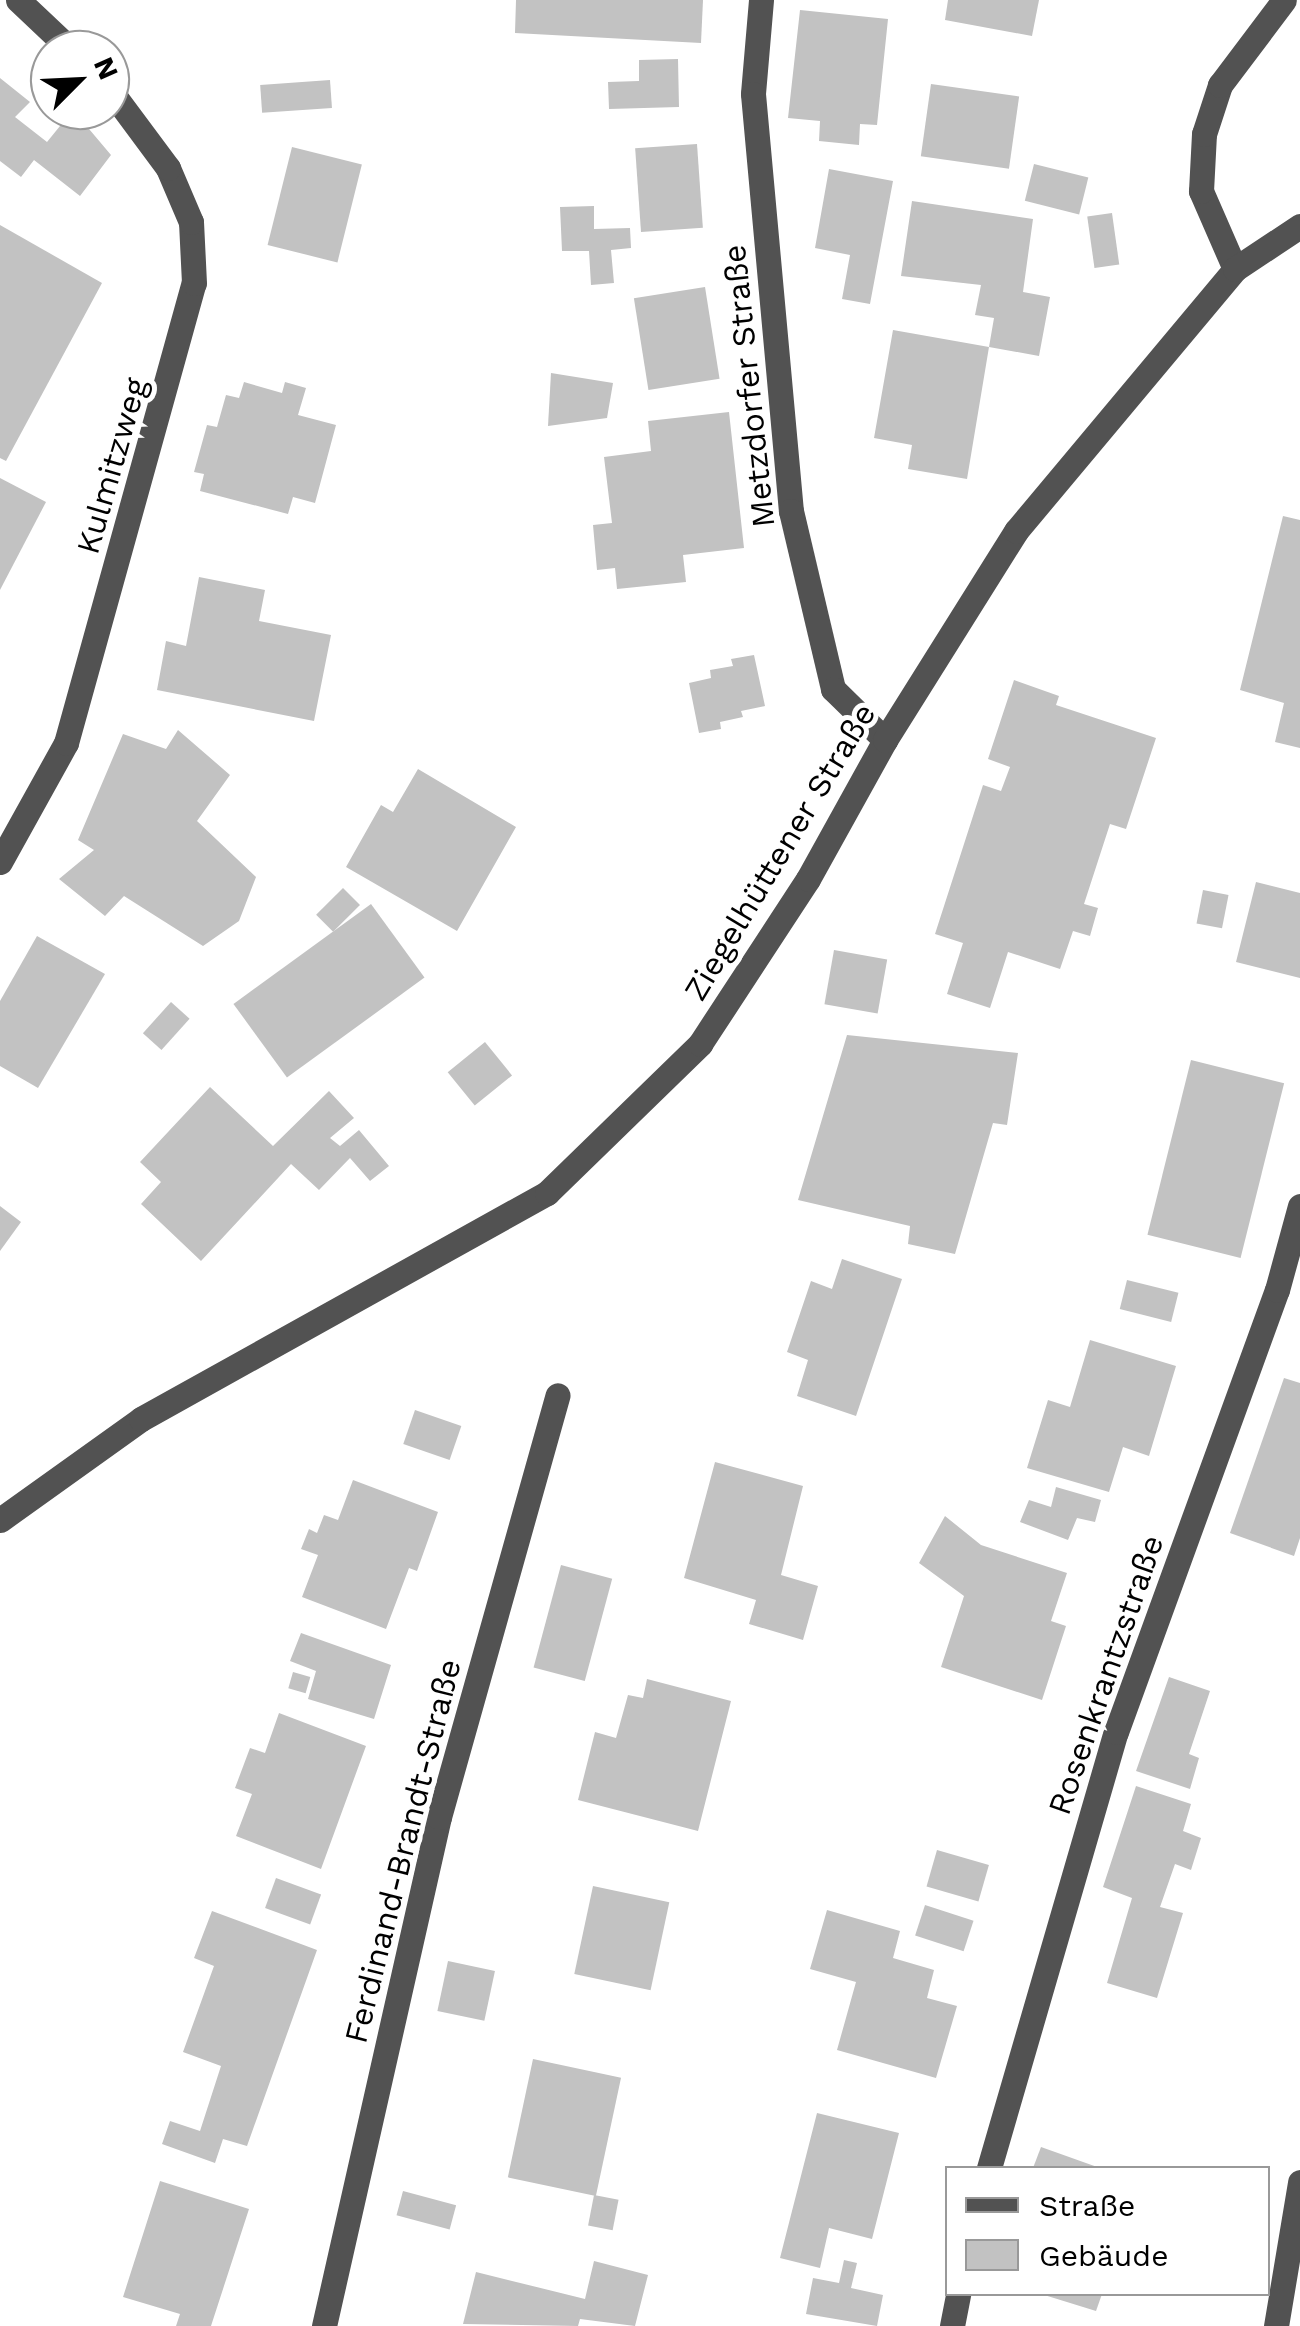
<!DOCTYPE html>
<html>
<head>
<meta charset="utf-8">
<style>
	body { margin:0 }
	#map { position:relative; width:1300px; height:2326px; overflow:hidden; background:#fff; font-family:"Work Sans",sans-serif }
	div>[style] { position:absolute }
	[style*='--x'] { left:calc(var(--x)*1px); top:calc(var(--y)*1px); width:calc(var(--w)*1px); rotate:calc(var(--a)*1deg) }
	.building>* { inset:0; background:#c2c2c2; transform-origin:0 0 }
	.minor>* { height:25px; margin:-12.5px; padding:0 12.5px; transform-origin:12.5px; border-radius:12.5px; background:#525252 }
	span { translate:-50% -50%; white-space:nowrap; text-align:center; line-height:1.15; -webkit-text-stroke:10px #fff; paint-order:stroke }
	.street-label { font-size:32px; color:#000 }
	.legend { position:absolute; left:945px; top:2166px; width:325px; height:130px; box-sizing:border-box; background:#fff; border:2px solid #999; margin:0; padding:12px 18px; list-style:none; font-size:30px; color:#000 }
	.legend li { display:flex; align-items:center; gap:20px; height:50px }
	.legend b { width:50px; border:2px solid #999 }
	.north { position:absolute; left:30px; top:30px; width:100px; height:100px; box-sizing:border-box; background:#fff; border:2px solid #999; border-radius:50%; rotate:66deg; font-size:28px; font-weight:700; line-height:40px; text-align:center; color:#000 }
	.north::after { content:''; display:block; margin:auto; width:35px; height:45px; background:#000; clip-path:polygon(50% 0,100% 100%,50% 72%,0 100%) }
</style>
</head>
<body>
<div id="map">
	<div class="building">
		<div style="clip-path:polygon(516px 0,703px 0,701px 43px,515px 33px)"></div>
		<div style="clip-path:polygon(948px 0,1039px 0,1032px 36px,945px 20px)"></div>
		<div style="clip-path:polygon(800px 10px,888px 19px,877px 125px,860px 124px,859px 145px,819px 141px,820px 121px,788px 118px)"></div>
		<div style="clip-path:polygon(678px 59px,679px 107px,609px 109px,608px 82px,639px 81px,639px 60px)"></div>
		<div style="clip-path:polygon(0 78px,30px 102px,15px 117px,47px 142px,73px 110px,111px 155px,80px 196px,34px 160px,21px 177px,0 161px)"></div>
		<div style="left:330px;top:80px;width:28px;height:70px;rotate:86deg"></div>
		<div style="left:931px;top:84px;width:89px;height:73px;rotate:8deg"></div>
		<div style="left:697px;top:144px;width:84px;height:62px;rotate:86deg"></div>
		<div style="left:292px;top:147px;width:72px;height:101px;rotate:14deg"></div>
		<div style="left:1034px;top:164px;width:56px;height:38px;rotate:14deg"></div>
		<div style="clip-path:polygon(829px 169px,893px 181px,870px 304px,842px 299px,850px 255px,815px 248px)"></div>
		<div style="clip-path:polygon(912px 201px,1033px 219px,1023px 292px,1050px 297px,1039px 356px,989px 347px,994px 318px,975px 315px,981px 285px,901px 276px)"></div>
		<div style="clip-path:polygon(594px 206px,594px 229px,630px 228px,631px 248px,611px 250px,614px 283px,591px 285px,589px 251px,562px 251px,560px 207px)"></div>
		<div style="left:1112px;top:213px;width:52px;height:25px;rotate:82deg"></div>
		<div style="clip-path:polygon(0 225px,102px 283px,6px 461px,0 458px)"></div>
		<div style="left:705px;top:287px;width:93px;height:72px;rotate:81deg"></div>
		<div style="clip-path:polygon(893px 330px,989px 347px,967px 479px,908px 469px,912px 445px,874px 438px)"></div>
		<div style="clip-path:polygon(551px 373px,613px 383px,607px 418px,548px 426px)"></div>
		<div style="clip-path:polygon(244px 382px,282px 393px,285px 382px,306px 388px,298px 415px,336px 425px,315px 503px,293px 497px,288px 514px,200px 491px,204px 474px,194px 472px,207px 425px,217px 427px,226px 395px,239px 398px)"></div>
		<div style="clip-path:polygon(729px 412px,744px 548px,683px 555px,686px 582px,617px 589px,615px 568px,597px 570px,593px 525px,612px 523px,604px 457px,651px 451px,648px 421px)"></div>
		<div style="clip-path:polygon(0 478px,46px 502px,0 590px)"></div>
		<div style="clip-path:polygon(1283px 516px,1300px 520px,1300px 748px,1275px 742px,1284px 703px,1240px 690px)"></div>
		<div style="clip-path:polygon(199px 577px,265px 590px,259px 621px,331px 635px,314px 721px,157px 690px,166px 641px,186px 646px)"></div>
		<div style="clip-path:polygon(754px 655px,765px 706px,741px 711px,743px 717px,720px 722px,721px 729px,699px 733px,689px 683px,711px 678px,710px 670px,733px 666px,731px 659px)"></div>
		<div style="clip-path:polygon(1014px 680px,1059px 696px,1056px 705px,1156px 738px,1126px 829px,1110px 824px,1084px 904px,1098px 908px,1090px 936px,1073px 931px,1060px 969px,1008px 952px,990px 1008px,947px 994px,963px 943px,935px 934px,983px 785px,1001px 791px,1010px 767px,988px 759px)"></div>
		<div style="clip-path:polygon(178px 730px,230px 775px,197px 821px,256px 877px,239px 921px,203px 946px,124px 896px,105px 916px,59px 879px,94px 850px,78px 840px,123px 734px,166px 749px)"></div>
		<div style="clip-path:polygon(418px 769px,516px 827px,457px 931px,346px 867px,381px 805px,393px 812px)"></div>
		<div style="clip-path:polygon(1256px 882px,1300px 893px,1300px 978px,1236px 962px)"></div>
		<div style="left:343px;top:888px;width:24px;height:38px;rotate:45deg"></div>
		<div style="left:1203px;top:890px;width:26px;height:34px;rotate:11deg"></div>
		<div style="left:371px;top:904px;width:91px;height:170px;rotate:54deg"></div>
		<div style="clip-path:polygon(37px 936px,105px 974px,38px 1088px,0 1066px,0 1001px)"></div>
		<div style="left:834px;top:950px;width:54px;height:55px;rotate:10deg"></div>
		<div style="left:171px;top:1002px;width:25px;height:42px;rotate:42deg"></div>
		<div style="clip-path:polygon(847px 1035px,1018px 1053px,1007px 1125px,993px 1123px,955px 1254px,908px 1244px,910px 1226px,798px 1200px)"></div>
		<div style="left:485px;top:1042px;width:43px;height:48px;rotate:51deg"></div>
		<div style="left:1191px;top:1060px;width:96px;height:180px;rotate:14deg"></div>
		<div style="clip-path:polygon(210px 1087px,273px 1146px,329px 1091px,354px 1118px,330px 1138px,340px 1146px,359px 1130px,389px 1166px,370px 1181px,350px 1158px,319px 1190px,291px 1164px,201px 1261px,141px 1204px,161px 1182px,140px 1162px)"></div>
		<div style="clip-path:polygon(0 1206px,21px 1222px,0 1251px)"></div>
		<div style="clip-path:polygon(842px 1259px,902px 1279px,856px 1416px,797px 1396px,808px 1360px,787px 1352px,811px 1281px,832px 1289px)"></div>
		<div style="left:1127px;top:1280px;width:53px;height:30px;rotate:14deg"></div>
		<div style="clip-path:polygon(1090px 1340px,1176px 1366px,1149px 1456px,1123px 1447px,1109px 1492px,1027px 1468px,1048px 1400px,1070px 1407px)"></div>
		<div style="clip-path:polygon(1284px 1378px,1300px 1383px,1300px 1538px,1294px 1556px,1230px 1533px)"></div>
		<div style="left:415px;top:1410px;width:49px;height:36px;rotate:19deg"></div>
		<div style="clip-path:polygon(715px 1462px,803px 1486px,781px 1575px,818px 1586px,803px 1640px,749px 1624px,756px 1600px,684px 1578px)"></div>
		<div style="clip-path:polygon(353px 1480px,438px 1512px,417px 1571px,409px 1568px,386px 1629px,302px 1597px,318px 1555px,301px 1549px,309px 1529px,317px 1533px,324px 1515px,338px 1520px)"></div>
		<div style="clip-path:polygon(1056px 1487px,1101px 1500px,1095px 1522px,1077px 1518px,1068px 1540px,1020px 1522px,1029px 1500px,1051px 1507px)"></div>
		<div style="clip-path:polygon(945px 1516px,981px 1545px,1067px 1573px,1051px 1621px,1066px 1626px,1042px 1700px,941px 1667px,964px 1596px,919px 1563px)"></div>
		<div style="left:561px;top:1565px;width:53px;height:106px;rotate:15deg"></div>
		<div style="clip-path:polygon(301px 1633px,391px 1665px,374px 1719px,308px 1699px,316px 1671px,290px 1661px)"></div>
		<div style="left:293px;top:1672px;width:18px;height:17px;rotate:16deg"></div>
		<div style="clip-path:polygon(1169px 1677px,1210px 1691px,1189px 1754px,1199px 1758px,1190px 1789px,1136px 1771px)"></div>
		<div style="clip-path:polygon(647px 1679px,731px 1701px,698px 1831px,578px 1800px,595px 1732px,616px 1738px,628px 1695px,643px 1698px)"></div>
		<div style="clip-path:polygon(279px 1713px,366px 1746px,321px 1869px,236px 1836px,252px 1794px,235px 1788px,250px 1748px,265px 1753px)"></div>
		<div style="clip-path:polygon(1136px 1786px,1191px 1804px,1183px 1831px,1201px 1838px,1191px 1870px,1175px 1864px,1160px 1907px,1183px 1913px,1157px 1998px,1107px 1983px,1132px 1898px,1103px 1887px)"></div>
		<div style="left:937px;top:1850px;width:54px;height:38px;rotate:16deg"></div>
		<div style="left:276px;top:1878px;width:48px;height:32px;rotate:20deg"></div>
		<div style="left:593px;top:1886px;width:78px;height:90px;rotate:12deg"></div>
		<div style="left:925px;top:1905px;width:51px;height:32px;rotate:18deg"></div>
		<div style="clip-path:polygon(827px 1910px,900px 1931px,893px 1958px,934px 1970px,927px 1998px,957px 2006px,936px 2078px,837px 2050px,856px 1982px,810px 1969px)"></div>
		<div style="clip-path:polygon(212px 1911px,317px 1950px,247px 2146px,223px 2139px,215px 2163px,162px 2144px,170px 2121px,200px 2131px,221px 2066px,183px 2052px,214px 1966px,194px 1958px)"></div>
		<div style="left:448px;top:1961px;width:48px;height:51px;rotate:12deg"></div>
		<div style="left:533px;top:2059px;width:90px;height:121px;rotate:12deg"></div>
		<div style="clip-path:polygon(817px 2113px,899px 2133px,872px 2239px,829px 2228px,820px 2268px,780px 2258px)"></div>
		<div style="clip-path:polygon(1041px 2147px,1100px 2168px,1033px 2168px)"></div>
		<div style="clip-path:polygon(160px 2181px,249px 2209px,211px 2326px,176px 2326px,180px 2314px,123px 2297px)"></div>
		<div style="left:403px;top:2191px;width:55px;height:25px;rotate:15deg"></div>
		<div style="left:594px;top:2195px;width:25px;height:31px;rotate:11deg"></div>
		<div style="clip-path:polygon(844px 2260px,857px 2263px,851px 2288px,883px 2295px,877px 2326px,806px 2314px,813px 2278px,839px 2283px)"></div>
		<div style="clip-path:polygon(594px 2261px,648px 2275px,635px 2326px,580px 2319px,578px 2326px,463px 2324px,476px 2272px,585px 2299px)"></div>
		<div style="clip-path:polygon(1041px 2294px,1102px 2294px,1096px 2311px)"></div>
	</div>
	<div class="minor">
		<div style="--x:18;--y:0;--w:73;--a:43.3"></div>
		<div style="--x:761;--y:0;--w:94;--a:94.9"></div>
		<div style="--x:753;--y:94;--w:419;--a:84.8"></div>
		<div style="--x:791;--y:511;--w:183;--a:76.7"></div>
		<div style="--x:833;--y:689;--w:73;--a:44.4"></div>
		<div style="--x:1235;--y:269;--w:85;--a:-113.6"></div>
		<div style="--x:1201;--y:191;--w:57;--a:-87"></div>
		<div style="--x:1204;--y:134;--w:52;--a:-71.9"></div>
		<div style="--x:1220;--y:85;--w:106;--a:-53"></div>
		<div style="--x:0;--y:862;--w:136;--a:-61"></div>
		<div style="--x:66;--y:743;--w:477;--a:-74.5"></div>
		<div style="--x:194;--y:283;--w:61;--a:-92.8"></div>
		<div style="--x:191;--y:222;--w:59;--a:-113.1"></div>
		<div style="--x:168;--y:168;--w:97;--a:-126.6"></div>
		<div style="--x:0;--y:1520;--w:173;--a:-35.6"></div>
		<div style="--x:141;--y:1419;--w:465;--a:-29.1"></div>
		<div style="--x:547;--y:1193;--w:214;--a:-44.2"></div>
		<div style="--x:700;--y:1044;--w:197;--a:-56.8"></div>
		<div style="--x:808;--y:879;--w:159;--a:-61"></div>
		<div style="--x:885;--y:740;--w:247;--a:-57.9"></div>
		<div style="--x:1016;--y:531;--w:341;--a:-50.1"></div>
		<div style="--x:1235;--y:269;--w:78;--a:-33.5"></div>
		<div style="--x:989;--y:2168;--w:454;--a:-73.8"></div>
		<div style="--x:1116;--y:1732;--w:470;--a:-70"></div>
		<div style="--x:1277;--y:1290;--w:87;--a:-74.7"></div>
		<div style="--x:324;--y:2326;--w:522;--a:-77.27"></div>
		<div style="--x:439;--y:1817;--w:438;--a:-74.3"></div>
		<div style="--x:952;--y:2326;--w:33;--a:-79"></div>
		<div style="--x:1276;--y:2326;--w:146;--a:-80.5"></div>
	</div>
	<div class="street-label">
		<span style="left:749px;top:386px;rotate:-96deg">Metzdorfer Straße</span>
		<span style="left:112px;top:466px;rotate:-74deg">Kulmitzweg</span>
		<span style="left:780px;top:852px;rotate:-59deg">Ziegelhüttener Straße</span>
		<span style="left:1106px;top:1675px;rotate:-71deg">Rosenkrantzstraße</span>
		<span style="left:403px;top:1851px;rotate:-76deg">Ferdinand-Brandt-Straße</span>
	</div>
	<ul class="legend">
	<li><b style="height:12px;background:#525252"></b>Straße</li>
	<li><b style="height:28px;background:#c2c2c2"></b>Gebäude</li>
	</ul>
	<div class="north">N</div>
</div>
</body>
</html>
